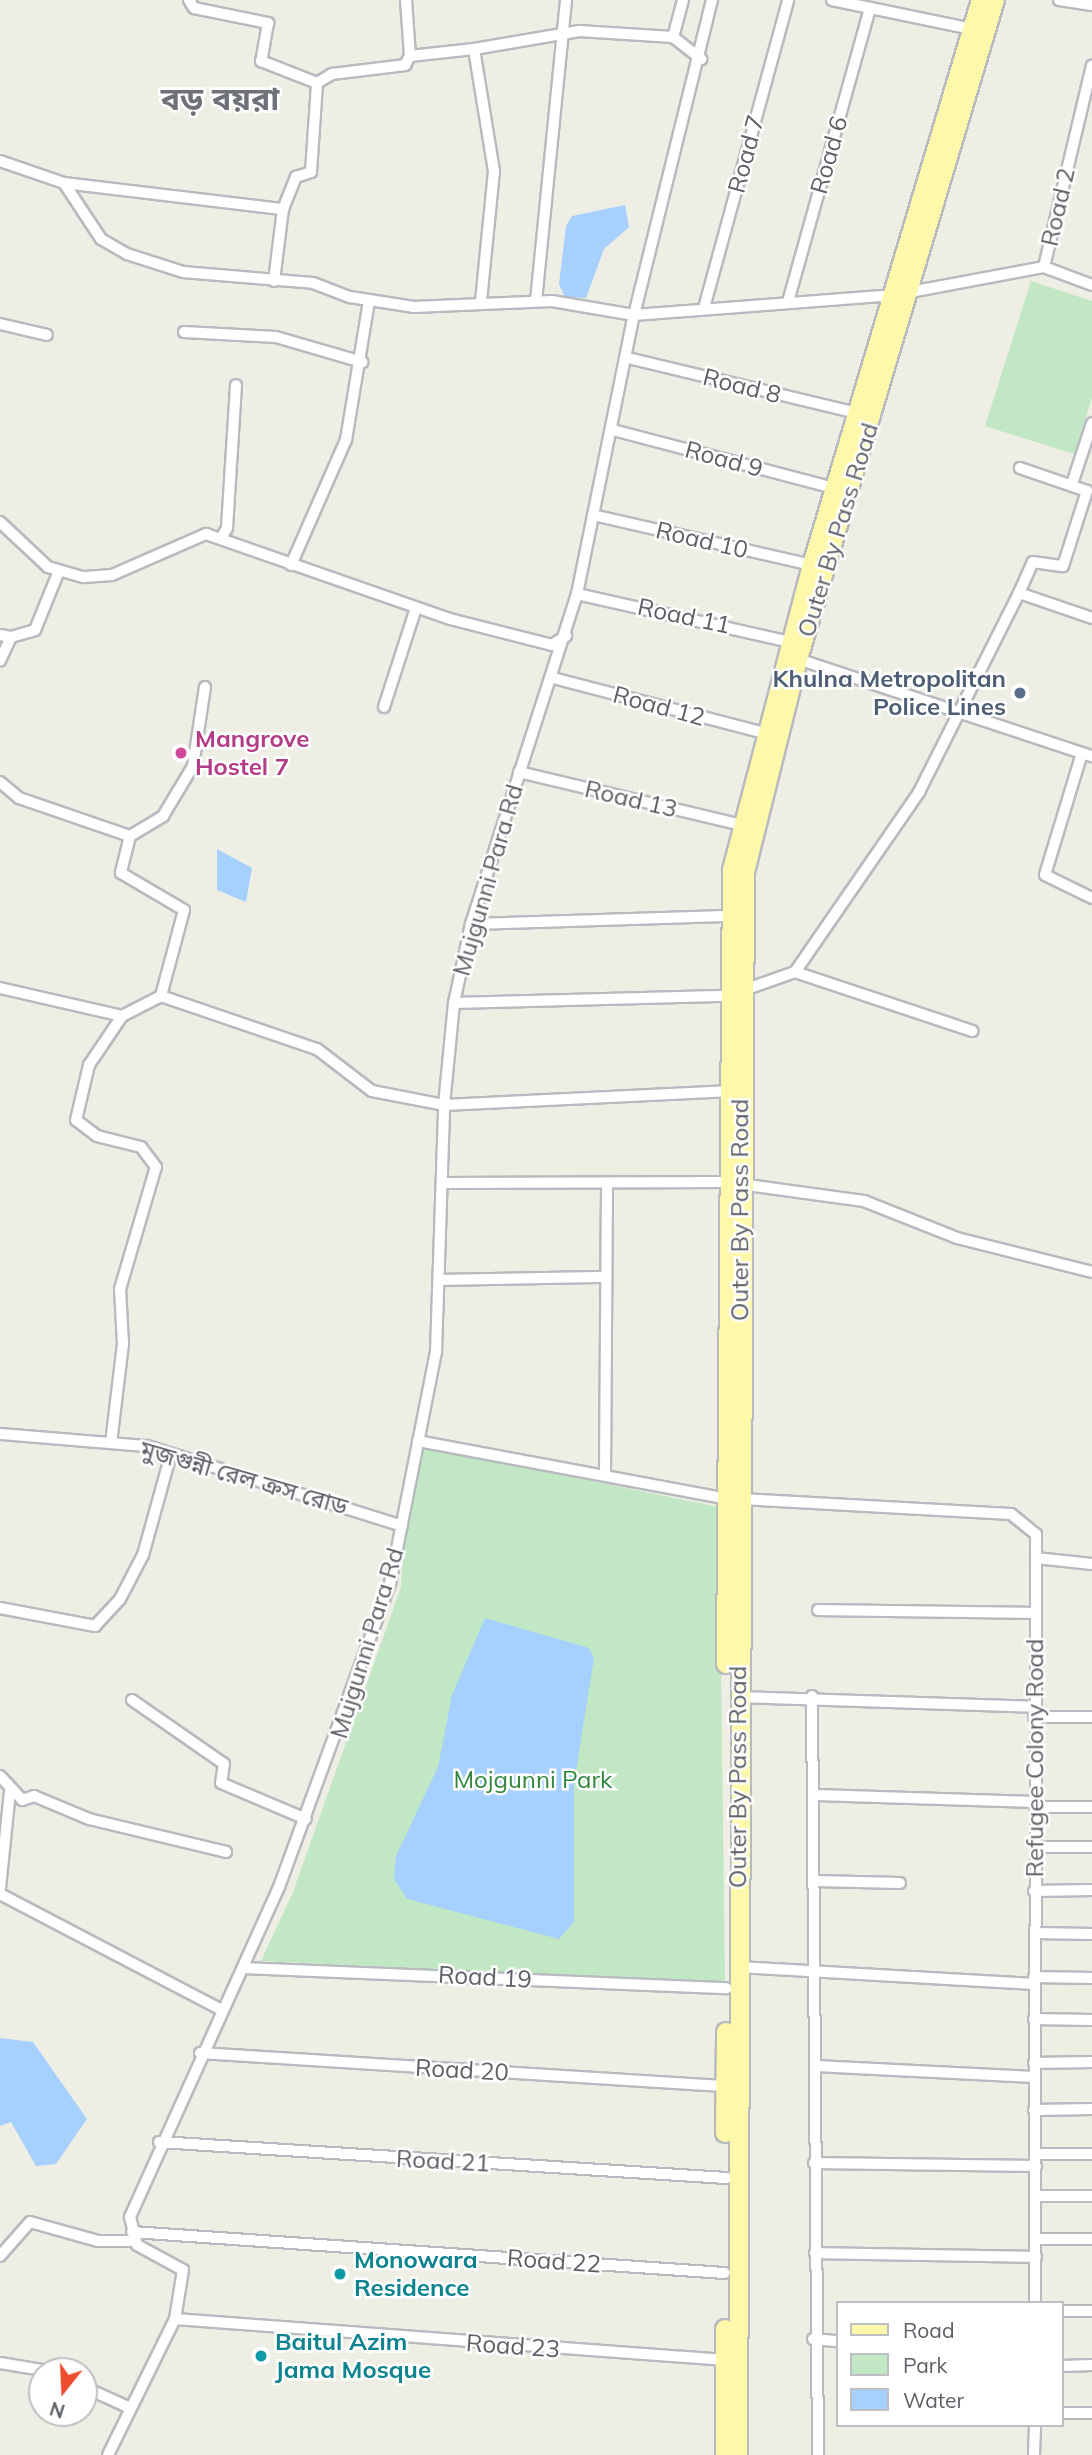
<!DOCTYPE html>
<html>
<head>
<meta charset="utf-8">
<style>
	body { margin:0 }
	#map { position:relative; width:1092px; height:2455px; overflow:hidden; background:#efeee5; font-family:Mulish,"Noto Sans Bengali",sans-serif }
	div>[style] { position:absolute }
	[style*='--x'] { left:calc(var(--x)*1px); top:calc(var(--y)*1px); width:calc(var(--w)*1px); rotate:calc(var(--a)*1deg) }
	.green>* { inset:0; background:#c1e7c4 }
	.water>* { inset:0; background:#a5d0ff }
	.roads { filter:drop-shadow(2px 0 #b7babf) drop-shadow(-2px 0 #b7babf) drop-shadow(0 2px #b7babf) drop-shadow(0 -2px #b7babf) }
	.street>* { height:10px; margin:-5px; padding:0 5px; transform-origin:5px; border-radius:5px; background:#fff }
	.primary>* { height:18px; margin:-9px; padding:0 9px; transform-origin:9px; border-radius:9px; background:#fff8aa }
	.dots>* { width:19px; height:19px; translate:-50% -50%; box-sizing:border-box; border:4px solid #fff; border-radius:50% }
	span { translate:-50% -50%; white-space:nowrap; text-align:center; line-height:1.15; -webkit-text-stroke:5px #fff; paint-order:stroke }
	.street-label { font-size:24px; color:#5d6066 }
	.service-label { font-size:24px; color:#4e5e75; font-weight:700 }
	.right { translate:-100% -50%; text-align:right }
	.hotel-label { font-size:24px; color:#b23c85; font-weight:700 }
	.left { translate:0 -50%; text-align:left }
	.park-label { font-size:24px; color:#33863f }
	.culture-label { font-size:24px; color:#0d838f; font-weight:700 }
	.district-label { font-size:32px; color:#6e7278; font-weight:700 }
	.legend { position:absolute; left:836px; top:2301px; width:228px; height:126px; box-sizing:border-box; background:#fff; border:2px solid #bebfc2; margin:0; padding:9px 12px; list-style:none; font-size:21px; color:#5d6066 }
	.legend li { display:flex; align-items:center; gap:14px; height:35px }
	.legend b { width:35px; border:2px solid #bebfc2 }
	.north { position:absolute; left:28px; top:2357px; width:70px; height:70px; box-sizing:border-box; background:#fff; border:2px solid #bebfc2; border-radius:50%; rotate:198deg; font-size:19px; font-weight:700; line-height:28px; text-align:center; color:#5d6066 }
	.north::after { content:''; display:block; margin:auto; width:24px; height:32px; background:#ec4d2e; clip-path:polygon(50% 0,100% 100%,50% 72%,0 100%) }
</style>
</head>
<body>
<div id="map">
	<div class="green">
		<div style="clip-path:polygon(1031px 281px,1092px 301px,1092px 398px,1074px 454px,985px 426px)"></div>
		<div style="clip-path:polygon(424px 1447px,719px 1507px,725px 1983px,261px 1961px,293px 1892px,401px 1587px,404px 1527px)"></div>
	</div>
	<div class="water">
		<div style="clip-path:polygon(625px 205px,629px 227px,604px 249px,586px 298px,565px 297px,559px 284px,566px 226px,572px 216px)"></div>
		<div style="clip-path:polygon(217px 849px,252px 868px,246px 902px,217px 890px)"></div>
		<div style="clip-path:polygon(485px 1618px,589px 1648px,594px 1658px,574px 1783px,574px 1922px,559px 1939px,407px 1899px,394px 1879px,396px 1856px,438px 1767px,452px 1695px)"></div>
		<div style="clip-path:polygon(0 2038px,33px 2042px,87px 2119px,56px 2164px,36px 2166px,11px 2122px,0 2126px)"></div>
	</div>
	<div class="roads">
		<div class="street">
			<div style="--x:189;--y:0;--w:9;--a:58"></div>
			<div style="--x:194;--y:8;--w:76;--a:11.5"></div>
			<div style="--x:268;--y:23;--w:39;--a:100"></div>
			<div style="--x:261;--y:61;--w:60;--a:21.4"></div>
			<div style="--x:406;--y:0;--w:56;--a:85.9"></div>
			<div style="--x:410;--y:56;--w:64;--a:-6.2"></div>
			<div style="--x:474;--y:49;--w:124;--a:80.7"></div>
			<div style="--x:494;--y:171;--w:131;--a:95.7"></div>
			<div style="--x:683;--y:0;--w:38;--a:105"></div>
			<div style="--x:673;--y:37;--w:36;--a:38"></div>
			<div style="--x:832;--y:0;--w:143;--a:11.7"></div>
			<div style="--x:1059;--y:0;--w:33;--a:9"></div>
			<div style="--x:474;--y:49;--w:107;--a:-9.7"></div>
			<div style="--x:579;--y:31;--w:94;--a:3.7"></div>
			<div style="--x:0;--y:161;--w:68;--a:19"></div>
			<div style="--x:64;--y:183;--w:67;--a:56.5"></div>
			<div style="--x:101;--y:239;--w:30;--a:30"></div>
			<div style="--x:127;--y:254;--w:59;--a:17.8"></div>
			<div style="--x:183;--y:272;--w:130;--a:4.8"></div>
			<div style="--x:313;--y:283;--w:40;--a:21"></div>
			<div style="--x:350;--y:297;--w:65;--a:8.9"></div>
			<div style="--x:414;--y:307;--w:138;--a:-2.5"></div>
			<div style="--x:552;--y:301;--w:83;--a:9.7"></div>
			<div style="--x:634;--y:315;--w:261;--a:-4.4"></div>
			<div style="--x:894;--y:295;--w:153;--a:-10.6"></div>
			<div style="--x:1044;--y:267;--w:51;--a:20.6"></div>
			<div style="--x:64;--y:183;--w:221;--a:6.8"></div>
			<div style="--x:1044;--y:267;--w:207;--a:-76.6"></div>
			<div style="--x:274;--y:281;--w:73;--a:-82.9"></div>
			<div style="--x:283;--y:209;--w:35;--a:-68"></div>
			<div style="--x:296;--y:177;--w:16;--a:-18"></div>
			<div style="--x:311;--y:172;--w:89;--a:-86.1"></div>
			<div style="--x:317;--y:83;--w:17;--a:-31"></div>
			<div style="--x:332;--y:74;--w:74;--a:-7"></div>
			<div style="--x:405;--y:65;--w:10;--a:-61"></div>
			<div style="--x:536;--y:301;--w:302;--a:-84.3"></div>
			<div style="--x:788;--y:302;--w:304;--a:-74.4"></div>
			<div style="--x:704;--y:308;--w:319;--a:-74.7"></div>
			<div style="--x:0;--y:324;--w:48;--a:13.2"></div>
			<div style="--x:184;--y:332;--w:92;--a:3.1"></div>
			<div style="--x:276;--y:337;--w:90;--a:16.2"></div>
			<div style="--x:628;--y:358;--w:236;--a:13.5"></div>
			<div style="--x:613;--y:430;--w:228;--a:14.7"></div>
			<div style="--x:1072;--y:484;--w:64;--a:-71.8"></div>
			<div style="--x:593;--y:515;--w:225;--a:12.9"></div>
			<div style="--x:0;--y:522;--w:66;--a:43.2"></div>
			<div style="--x:48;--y:567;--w:37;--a:16"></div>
			<div style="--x:84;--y:577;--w:28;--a:-4"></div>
			<div style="--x:112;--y:575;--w:103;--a:-23.6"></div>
			<div style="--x:206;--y:534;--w:258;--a:19.2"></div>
			<div style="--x:450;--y:619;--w:105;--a:14.3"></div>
			<div style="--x:552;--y:645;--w:17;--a:-33"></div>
			<div style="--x:221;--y:538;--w:12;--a:-59"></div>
			<div style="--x:227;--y:528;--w:143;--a:-86.4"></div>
			<div style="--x:291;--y:565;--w:137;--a:-66.3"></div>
			<div style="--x:346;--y:440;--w:141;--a:-80.6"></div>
			<div style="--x:1019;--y:593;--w:34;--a:-66"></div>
			<div style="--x:1033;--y:562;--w:30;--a:8"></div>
			<div style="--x:1063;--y:566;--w:79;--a:-72.3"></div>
			<div style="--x:1087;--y:491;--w:71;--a:-161.1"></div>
			<div style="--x:577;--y:594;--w:218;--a:12.7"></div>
			<div style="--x:0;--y:635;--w:11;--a:10"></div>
			<div style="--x:11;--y:637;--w:26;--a:115"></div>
			<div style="--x:11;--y:637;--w:25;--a:-16"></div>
			<div style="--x:35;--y:630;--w:64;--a:-67.9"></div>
			<div style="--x:798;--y:659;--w:310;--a:18.3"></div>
			<div style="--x:553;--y:678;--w:218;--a:14.6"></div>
			<div style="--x:384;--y:707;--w:104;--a:-72.1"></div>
			<div style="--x:1082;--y:753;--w:127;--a:106.9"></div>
			<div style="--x:1045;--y:875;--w:52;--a:26.1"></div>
			<div style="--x:519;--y:772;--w:229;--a:13.4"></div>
			<div style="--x:0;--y:782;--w:25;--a:40"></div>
			<div style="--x:19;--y:798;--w:117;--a:18.9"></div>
			<div style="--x:130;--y:836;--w:38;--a:104"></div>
			<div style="--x:121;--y:873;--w:73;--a:30.4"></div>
			<div style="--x:184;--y:910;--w:89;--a:105"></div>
			<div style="--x:161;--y:996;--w:165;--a:18.8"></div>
			<div style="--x:317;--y:1049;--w:69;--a:37.4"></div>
			<div style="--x:372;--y:1091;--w:73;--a:11"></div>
			<div style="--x:444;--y:1105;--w:283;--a:-2.8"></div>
			<div style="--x:130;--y:836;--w:39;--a:-31"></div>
			<div style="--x:163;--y:816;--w:58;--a:-59"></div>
			<div style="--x:193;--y:766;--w:80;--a:-81.4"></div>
			<div style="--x:471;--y:924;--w:257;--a:-1.8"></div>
			<div style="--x:795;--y:972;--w:219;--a:-55.4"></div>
			<div style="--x:919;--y:792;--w:223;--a:-63.3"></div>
			<div style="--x:1019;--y:593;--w:77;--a:18.9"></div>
			<div style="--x:0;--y:988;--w:125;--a:12.9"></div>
			<div style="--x:122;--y:1016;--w:44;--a:-27.1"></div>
			<div style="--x:454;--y:1003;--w:273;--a:-1.5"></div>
			<div style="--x:727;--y:996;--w:72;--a:-19.4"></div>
			<div style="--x:795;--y:972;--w:187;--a:18.4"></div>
			<div style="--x:443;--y:1183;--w:284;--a:-0.2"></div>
			<div style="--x:740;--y:1184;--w:125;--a:7.8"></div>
			<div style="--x:864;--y:1201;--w:100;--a:21.7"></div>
			<div style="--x:957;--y:1238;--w:139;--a:14.1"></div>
			<div style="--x:443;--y:1280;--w:163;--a:-1.1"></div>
			<div style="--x:0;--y:1434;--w:147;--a:4.7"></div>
			<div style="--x:147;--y:1446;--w:267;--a:17.4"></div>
			<div style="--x:418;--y:1441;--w:310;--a:10.6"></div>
			<div style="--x:723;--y:1498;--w:288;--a:3.2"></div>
			<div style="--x:1011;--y:1514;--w:32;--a:39"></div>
			<div style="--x:1036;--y:1534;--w:769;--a:90.07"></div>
			<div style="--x:111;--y:1443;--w:100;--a:-83.1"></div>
			<div style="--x:123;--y:1344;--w:55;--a:-93.1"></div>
			<div style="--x:120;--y:1289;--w:127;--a:-73.6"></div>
			<div style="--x:156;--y:1167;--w:25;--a:-127"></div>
			<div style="--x:141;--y:1147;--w:45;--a:-166"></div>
			<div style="--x:97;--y:1136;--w:26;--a:-143"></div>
			<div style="--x:76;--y:1120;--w:57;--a:-76.7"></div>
			<div style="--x:89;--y:1065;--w:59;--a:-56"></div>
			<div style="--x:605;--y:1473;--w:289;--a:-89.6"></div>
			<div style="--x:1036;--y:1558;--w:56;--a:6.1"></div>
			<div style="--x:0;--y:1608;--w:97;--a:10.7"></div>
			<div style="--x:95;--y:1626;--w:37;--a:-47"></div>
			<div style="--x:120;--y:1599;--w:50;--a:-62.4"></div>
			<div style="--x:143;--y:1555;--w:105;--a:-74.5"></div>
			<div style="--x:818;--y:1610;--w:218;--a:0.8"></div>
			<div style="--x:812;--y:1696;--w:759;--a:89.55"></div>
			<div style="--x:738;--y:1697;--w:295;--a:1.9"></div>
			<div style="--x:132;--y:1700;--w:112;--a:34.8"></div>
			<div style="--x:224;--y:1764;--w:19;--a:99"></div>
			<div style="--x:221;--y:1783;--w:92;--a:23"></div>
			<div style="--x:1034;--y:1717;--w:58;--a:0"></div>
			<div style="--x:0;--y:1776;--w:33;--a:47"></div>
			<div style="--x:22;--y:1800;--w:13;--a:-18"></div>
			<div style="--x:34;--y:1796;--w:60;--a:22.7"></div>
			<div style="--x:89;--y:1819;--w:141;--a:13.5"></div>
			<div style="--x:816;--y:1795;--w:219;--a:1.8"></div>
			<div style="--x:1035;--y:1807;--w:57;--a:0"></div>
			<div style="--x:1036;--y:1847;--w:56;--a:0"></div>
			<div style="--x:815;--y:1881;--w:85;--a:1.3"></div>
			<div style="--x:0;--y:1888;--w:97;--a:-84.1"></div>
			<div style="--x:1034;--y:1891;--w:58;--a:-1"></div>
			<div style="--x:0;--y:1894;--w:250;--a:27.6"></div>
			<div style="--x:1035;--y:1933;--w:57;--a:1"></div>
			<div style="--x:738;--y:1967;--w:297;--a:3.3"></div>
			<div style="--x:243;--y:1968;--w:484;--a:2.4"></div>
			<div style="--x:1034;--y:1977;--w:58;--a:1"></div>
			<div style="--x:1034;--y:2019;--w:58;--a:1"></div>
			<div style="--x:200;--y:2053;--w:524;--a:3.61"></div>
			<div style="--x:1034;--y:2063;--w:58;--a:-1"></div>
			<div style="--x:816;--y:2066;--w:218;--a:2.9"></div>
			<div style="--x:1034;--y:2110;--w:58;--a:-1"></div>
			<div style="--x:159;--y:2142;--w:569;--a:3.63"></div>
			<div style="--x:1036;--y:2154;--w:56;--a:0"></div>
			<div style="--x:814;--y:2163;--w:222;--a:0.8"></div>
			<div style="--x:1035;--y:2196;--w:57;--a:0"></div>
			<div style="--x:132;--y:2232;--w:594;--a:3.96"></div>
			<div style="--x:1037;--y:2239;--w:55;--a:0"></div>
			<div style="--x:815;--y:2253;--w:221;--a:1"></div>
			<div style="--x:0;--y:2256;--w:45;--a:-48.6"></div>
			<div style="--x:30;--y:2222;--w:71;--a:15.6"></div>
			<div style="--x:98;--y:2241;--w:36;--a:0"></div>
			<div style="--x:1062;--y:2311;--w:30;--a:0"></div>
			<div style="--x:175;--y:2319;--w:552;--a:4.26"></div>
			<div style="--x:813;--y:2339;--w:25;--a:5"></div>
			<div style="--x:0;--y:2363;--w:50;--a:9.3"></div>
			<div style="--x:1062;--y:2366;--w:30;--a:-2"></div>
			<div style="--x:84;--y:2387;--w:51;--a:24.5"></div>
			<div style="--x:1062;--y:2413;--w:30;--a:0"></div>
			<div style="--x:108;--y:2455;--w:152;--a:-63.8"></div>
			<div style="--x:175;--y:2319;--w:50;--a:-80.7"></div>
			<div style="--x:183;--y:2270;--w:52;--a:-151.5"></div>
			<div style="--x:137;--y:2245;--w:29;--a:-104"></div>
			<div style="--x:130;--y:2217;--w:362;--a:-65.7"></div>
			<div style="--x:279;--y:1887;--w:323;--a:-69.9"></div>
			<div style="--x:390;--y:1584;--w:237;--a:-78.8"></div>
			<div style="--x:436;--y:1352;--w:247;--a:-88.1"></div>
			<div style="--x:444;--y:1105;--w:102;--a:-84.4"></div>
			<div style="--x:454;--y:1003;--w:81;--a:-77.9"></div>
			<div style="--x:471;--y:924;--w:347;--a:-72.2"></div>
			<div style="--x:577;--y:594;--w:285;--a:-78.5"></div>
			<div style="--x:634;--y:315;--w:325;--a:-76.1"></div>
			<div style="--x:1034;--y:2455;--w:30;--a:-88"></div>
		</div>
		<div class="primary">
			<div style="--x:726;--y:1664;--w:794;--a:-89.57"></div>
			<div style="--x:732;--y:870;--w:315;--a:-75.3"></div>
			<div style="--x:812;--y:565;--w:590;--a:-73.35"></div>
			<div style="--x:725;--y:2133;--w:101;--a:-89.4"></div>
			<div style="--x:725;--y:2455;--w:126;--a:-90"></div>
			<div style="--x:738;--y:2455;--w:1583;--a:-89.75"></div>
			<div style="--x:745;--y:872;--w:219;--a:-76"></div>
			<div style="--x:798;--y:659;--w:688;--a:-73.36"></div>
		</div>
	</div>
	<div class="dots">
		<div style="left:1020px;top:693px;background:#5c6f8a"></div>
		<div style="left:181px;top:753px;background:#d1479c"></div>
		<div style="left:340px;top:2274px;background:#0f9aa8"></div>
		<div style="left:261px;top:2356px;background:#0f9aa8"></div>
	</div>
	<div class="street-label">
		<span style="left:746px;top:154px;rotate:-75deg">Road 7</span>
		<span style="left:829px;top:155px;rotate:-74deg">Road 6</span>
		<span style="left:1058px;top:207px;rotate:-77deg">Road 2</span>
		<span style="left:742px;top:386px;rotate:14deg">Road 8</span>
		<span style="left:724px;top:459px;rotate:15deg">Road 9</span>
		<span style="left:838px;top:530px;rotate:-73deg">Outer By Pass Road</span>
		<span style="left:702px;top:540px;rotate:13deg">Road 10</span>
		<span style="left:684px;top:616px;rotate:12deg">Road 11</span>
		<span style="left:659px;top:706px;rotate:15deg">Road 12</span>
		<span style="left:631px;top:799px;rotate:13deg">Road 13</span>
		<span style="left:488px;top:880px;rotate:-74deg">Mujgunni Para Rd</span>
		<span style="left:740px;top:1210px;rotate:-90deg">Outer By Pass Road</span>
		<span style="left:244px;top:1478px;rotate:16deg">মুজগুন্নী রেল ক্রস রোড</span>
		<span style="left:367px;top:1643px;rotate:-73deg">Mujgunni Para Rd</span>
		<span style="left:1035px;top:1758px;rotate:-90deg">Refugee Colony Road</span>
		<span style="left:738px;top:1777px;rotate:-90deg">Outer By Pass Road</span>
		<span style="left:485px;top:1977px;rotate:3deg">Road 19</span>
		<span style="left:462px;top:2070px;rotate:3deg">Road 20</span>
		<span style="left:443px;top:2161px;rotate:3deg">Road 21</span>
		<span style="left:554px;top:2261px;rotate:4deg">Road 22</span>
		<span style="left:513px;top:2346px;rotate:4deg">Road 23</span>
	</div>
	<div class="service-label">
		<span class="right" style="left:1006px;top:693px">Khulna Metropolitan<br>Police Lines</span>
	</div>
	<div class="hotel-label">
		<span class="left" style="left:195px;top:753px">Mangrove<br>Hostel 7</span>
	</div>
	<div class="park-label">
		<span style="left:533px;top:1780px">Mojgunni Park</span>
	</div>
	<div class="culture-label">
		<span class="left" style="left:354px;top:2274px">Monowara<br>Residence</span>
		<span class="left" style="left:275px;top:2356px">Baitul Azim<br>Jama Mosque</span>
	</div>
	<div class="district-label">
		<span style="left:220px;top:98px">বড় বয়রা</span>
	</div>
	<ul class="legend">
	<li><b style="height:9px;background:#fff8aa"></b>Road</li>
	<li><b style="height:19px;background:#c1e7c4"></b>Park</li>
	<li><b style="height:19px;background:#a5d0ff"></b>Water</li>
	</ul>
	<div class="north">N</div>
</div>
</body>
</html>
